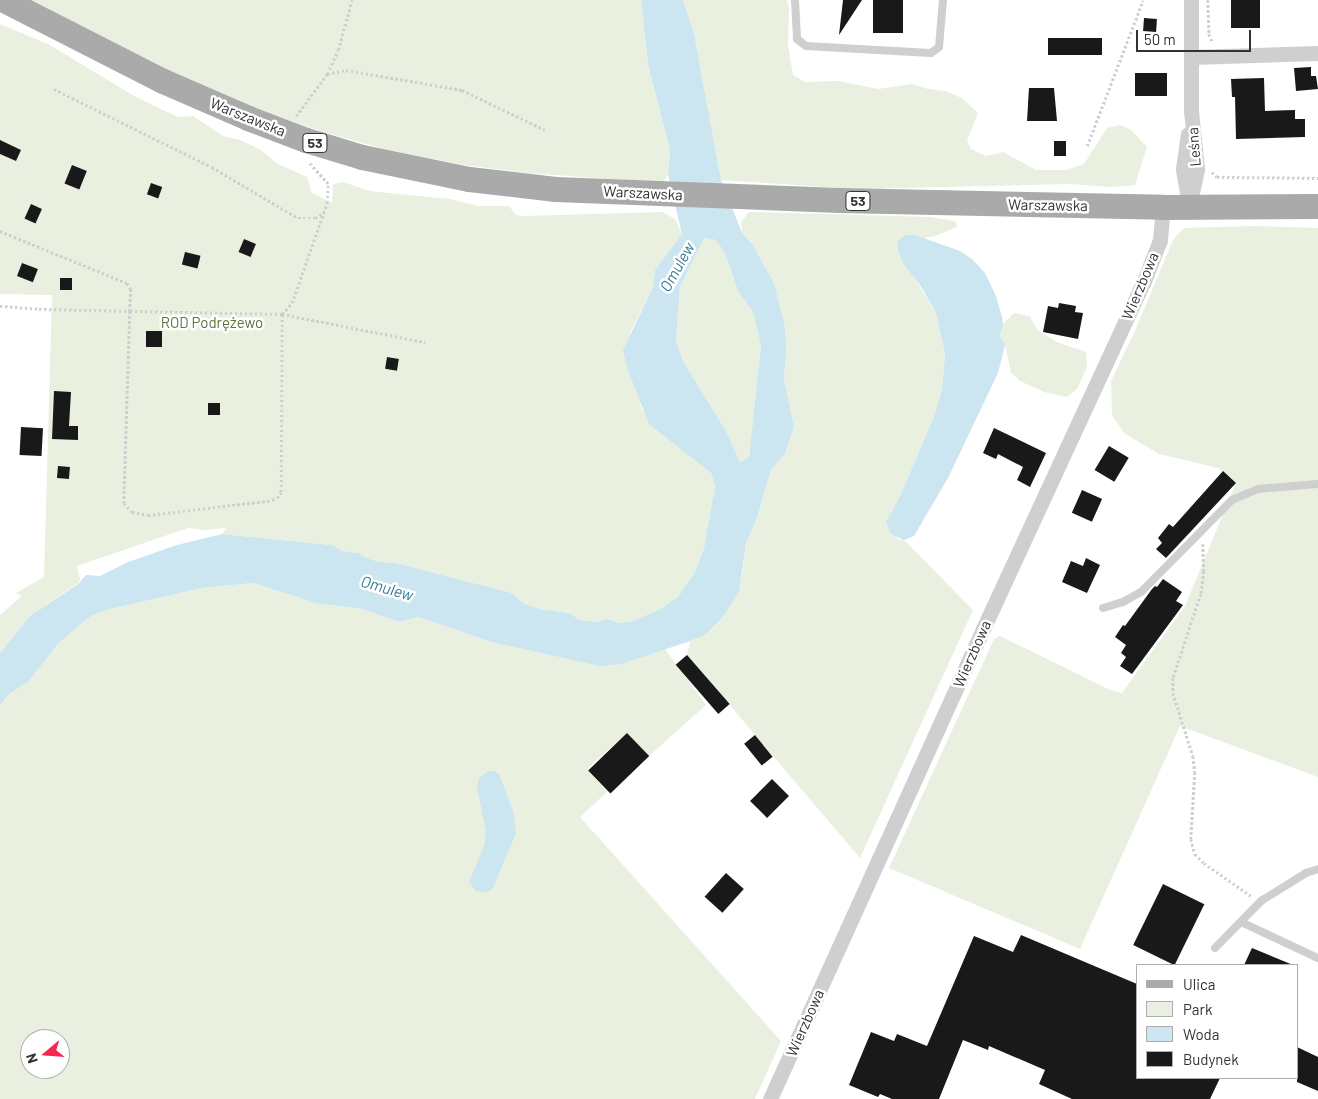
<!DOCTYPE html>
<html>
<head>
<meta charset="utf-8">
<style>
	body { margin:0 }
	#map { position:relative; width:1318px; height:1099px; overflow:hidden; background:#fff; font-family:Barlow,sans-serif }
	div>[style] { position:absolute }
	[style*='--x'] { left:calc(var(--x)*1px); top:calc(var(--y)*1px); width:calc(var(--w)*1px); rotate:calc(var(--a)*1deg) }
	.green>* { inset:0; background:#eaf0e0 }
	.water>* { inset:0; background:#cbe6f0 }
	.building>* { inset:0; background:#191919; transform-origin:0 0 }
	.path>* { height:2.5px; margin-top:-1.25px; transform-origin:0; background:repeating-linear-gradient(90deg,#cfcfcf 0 2.5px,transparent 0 5px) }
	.lane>* { height:8px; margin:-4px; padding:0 4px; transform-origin:4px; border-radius:4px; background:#cfcfcf }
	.street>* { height:15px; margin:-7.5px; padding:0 7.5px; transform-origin:7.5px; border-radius:7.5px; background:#cfcfcf }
	.primary>* { height:25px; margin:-12.5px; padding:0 12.5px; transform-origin:12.5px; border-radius:12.5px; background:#aaa }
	span { translate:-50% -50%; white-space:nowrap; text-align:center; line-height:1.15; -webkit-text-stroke:5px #fff; paint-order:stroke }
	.shield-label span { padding:1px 4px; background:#fff; border:1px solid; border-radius:4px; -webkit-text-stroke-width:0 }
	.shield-label { font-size:14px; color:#323232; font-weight:700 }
	.street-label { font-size:15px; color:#323232 }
	.park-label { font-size:15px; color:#5b743a }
	.water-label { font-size:16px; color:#357b97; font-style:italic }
	.legend { position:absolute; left:1136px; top:964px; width:162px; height:115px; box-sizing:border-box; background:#fff; border:1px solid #adadad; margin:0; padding:6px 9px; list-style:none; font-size:15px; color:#323232 }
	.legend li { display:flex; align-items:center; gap:10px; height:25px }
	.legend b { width:25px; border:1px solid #adadad }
	.north { position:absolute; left:20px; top:1029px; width:50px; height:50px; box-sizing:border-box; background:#fff; border:1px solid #adadad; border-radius:50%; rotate:252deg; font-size:14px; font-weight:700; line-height:20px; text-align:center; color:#323232 }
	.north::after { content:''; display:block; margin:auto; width:18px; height:22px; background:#f5294e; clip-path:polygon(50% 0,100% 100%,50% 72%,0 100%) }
	.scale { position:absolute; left:1136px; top:30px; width:115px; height:22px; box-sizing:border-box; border:2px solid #323232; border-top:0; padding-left:6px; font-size:15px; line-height:18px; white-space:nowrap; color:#323232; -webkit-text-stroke:4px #fff; paint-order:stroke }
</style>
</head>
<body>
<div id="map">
	<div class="green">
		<div style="clip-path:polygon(31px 0,641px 0,648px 65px,670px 150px,668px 175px,663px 183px,528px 173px,464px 165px,384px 149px,323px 132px,250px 107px,175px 74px)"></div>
		<div style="clip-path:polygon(683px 0,787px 0,789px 8px,788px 45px,793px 75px,805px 82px,838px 81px,878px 89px,912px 84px,928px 89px,945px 91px,962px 98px,978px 113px,967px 141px,971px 149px,986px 156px,1003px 152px,1036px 170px,1066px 170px,1084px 164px,1107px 128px,1120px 125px,1131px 130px,1147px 147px,1135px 185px,1110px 187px,1071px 184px,855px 189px,721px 180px,694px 33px)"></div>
		<div style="clip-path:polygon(0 24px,48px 44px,136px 97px,178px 117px,193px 116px,223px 136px,240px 140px,261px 150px,278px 164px,307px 177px,312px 193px,332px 203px,333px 184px,343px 182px,370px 191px,450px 199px,478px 206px,509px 206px,516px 215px,524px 216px,662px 212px,675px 219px,682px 234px,655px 270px,653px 287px,630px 333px,637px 393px,642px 409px,675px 444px,695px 458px,711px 473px,715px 488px,704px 548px,695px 572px,678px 597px,661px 609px,632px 621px,620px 623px,608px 619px,596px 622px,580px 620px,569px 613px,540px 609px,523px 603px,512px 593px,396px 563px,379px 562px,364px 557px,359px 553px,343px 551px,332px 545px,222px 534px,226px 528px,205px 530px,188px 528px,77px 566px,80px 579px,78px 583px,30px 616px,0 653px,0 615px,22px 596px,16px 593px,44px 577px,52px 295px,0 294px)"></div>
		<div style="clip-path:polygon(749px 212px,930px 217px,956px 221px,957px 227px,932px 237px,898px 242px,898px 251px,936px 313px,945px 354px,942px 389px,935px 414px,901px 494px,886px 522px,898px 539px,904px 540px,973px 610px,860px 858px,687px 655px,690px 641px,705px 635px,742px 575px,746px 543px,756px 521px,771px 470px,785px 454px,794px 427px,784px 379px,786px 352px,774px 283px,753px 245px,742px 233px,741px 222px)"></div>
		<div style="clip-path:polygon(1254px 226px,1318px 228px,1318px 777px,1180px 726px,1080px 949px,889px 868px,994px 639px,1000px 636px,1108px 689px,1122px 693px,1185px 606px,1236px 483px,1218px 468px,1159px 454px,1124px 433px,1112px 415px,1111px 381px,1134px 333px,1173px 240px,1184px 228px)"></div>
		<div style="clip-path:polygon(704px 238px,717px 240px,725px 253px,738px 291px,753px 312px,761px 346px,749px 457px,740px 462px,726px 431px,683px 361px,676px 341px,680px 287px)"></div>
		<div style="clip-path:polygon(1014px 313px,1030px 316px,1037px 330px,1057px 342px,1086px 352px,1087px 367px,1077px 389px,1067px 397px,1044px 392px,1020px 381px,1011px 373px,1005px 345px,1000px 336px,1003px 324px)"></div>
		<div style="clip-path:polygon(evenodd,253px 583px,316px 603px,362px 609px,399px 622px,419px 617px,488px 641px,622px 664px,665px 649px,706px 705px,649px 756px,627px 733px,587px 769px,607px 792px,580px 817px,781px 1041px,755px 1099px,0 1099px,0 705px,9px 694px,29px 681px,58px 644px,91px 616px,106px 610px,202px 588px,253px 583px,30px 1039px,60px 1039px,60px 1069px,30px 1069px,30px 1039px)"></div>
	</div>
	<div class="water">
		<div style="clip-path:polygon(evenodd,641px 0,683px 0,694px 33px,721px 180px,742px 233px,753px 245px,774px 283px,785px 328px,786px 352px,784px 379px,794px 427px,785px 454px,771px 470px,756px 521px,746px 543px,739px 592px,722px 618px,705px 635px,690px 641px,622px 664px,600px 666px,488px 641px,419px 617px,399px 622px,362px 609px,316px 603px,253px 583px,202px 588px,106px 610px,91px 616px,58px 644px,29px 681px,9px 694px,0 705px,0 653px,30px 616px,78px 584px,86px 575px,100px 576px,128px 562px,177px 545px,222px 534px,332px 545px,343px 551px,359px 553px,364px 557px,379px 562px,396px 563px,512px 593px,523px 603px,540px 609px,569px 613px,580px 620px,596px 622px,607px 619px,620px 623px,632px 621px,661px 609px,678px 597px,695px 572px,704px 548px,715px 487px,711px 473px,649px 424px,627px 368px,623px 350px,653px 287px,655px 270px,682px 234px,668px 175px,670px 150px,648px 65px,641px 0,704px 238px,716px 240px,725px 253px,738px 291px,753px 312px,761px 346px,749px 457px,740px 462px,726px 431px,683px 361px,676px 341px,680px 287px,704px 238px)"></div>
		<div style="clip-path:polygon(905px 235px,915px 235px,960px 251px,972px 259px,985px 273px,996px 296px,1002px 317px,1003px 324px,1000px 336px,1005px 345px,998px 373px,948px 478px,914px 536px,904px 540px,891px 534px,886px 522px,901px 494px,935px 414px,942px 389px,945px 354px,936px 313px,922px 288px,903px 263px,898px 251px,898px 241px)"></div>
		<div style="clip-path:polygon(488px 771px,494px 771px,499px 774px,513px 811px,516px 833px,493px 888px,488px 892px,476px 891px,469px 882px,484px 846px,486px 833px,477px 786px,479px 778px)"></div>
	</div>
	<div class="building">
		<div style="clip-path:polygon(843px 0,862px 0,839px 35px)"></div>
		<div style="left:873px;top:0;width:30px;height:33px"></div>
		<div style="left:1231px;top:0;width:29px;height:28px"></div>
		<div style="left:1144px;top:18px;width:13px;height:13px;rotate:4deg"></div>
		<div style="left:1048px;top:38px;width:54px;height:17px"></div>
		<div style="clip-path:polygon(1311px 67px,1311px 76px,1316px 76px,1318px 89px,1296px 91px,1294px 68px)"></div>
		<div style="left:1135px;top:73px;width:32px;height:23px"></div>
		<div style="clip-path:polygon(1264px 78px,1265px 111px,1295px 110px,1295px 119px,1305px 119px,1305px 137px,1236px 139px,1235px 97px,1232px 97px,1231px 79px)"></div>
		<div style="clip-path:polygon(1029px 88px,1054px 88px,1057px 121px,1027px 121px)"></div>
		<div style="clip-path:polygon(0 140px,21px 150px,16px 161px,0 154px)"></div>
		<div style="left:1054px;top:141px;width:12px;height:15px"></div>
		<div style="left:72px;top:165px;width:16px;height:20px;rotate:22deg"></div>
		<div style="left:151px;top:183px;width:12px;height:12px;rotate:20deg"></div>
		<div style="left:31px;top:204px;width:12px;height:16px;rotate:24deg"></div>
		<div style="left:244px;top:239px;width:13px;height:14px;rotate:23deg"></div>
		<div style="left:185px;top:252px;width:16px;height:13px;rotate:14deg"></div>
		<div style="left:22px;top:263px;width:17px;height:14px;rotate:21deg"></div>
		<div style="left:60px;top:278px;width:12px;height:12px"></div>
		<div style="clip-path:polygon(1059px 303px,1076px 306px,1075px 312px,1083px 313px,1078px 339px,1043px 332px,1048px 306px,1058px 308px)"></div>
		<div style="left:146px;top:331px;width:16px;height:16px"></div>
		<div style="left:387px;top:357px;width:12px;height:12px;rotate:9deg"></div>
		<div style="clip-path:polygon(54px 391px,71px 392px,69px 426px,78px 426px,78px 440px,52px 439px)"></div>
		<div style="left:208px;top:403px;width:12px;height:12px"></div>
		<div style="left:21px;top:427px;width:22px;height:28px;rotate:3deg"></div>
		<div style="clip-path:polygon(994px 428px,1046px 453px,1030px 487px,1017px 480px,1023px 467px,998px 454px,996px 459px,983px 453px)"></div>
		<div style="left:1109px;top:446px;width:23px;height:28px;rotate:31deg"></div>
		<div style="left:58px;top:466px;width:12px;height:12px;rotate:5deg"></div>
		<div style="clip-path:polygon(1223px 471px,1236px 483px,1166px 558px,1156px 549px,1162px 543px,1158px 538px,1169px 524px,1173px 527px)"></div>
		<div style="left:1082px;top:490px;width:22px;height:25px;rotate:24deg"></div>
		<div style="clip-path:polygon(1086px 558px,1100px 565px,1087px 593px,1062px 582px,1071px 561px,1083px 566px)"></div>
		<div style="clip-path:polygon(1163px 579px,1182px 592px,1176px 601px,1183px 605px,1132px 674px,1120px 666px,1126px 657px,1121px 653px,1126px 645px,1115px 637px,1123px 625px,1125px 626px,1152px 589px,1155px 586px,1157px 587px)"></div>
		<div style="left:687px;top:655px;width:65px;height:15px;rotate:49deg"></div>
		<div style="left:627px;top:733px;width:32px;height:54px;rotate:46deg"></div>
		<div style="left:755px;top:735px;width:28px;height:14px;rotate:51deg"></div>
		<div style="left:772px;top:779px;width:24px;height:31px;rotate:45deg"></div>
		<div style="left:726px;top:873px;width:24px;height:32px;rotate:42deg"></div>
		<div style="left:1163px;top:884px;width:46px;height:68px;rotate:26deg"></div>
		<div style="clip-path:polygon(1021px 935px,1137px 984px,1137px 1078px,1220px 1078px,1210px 1099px,1072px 1099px,1039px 1084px,1045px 1070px,989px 1046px,988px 1050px,963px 1040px,939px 1099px,892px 1099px,880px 1094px,878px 1097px,849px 1085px,871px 1032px,894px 1041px,897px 1034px,927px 1046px,974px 936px,1013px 952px)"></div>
		<div style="clip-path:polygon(1252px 948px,1293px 965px,1244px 965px)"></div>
		<div style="clip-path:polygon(1297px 1047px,1318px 1057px,1318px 1091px,1297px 1082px)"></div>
	</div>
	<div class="path">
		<div style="--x:1208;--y:0;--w:34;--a:88"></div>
		<div style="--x:1209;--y:34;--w:10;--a:66"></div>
		<div style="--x:327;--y:74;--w:26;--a:-65"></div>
		<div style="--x:338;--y:50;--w:52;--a:-74.4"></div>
		<div style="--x:54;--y:89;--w:176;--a:26.3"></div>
		<div style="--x:212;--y:167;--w:100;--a:30.7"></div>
		<div style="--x:298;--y:218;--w:17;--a:0"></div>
		<div style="--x:315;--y:218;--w:8;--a:-30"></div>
		<div style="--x:296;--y:116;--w:52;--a:-53.6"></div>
		<div style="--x:327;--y:74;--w:19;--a:-12"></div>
		<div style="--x:346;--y:70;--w:118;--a:9.8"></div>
		<div style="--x:462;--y:90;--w:92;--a:25.7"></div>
		<div style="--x:1087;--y:146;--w:156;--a:-69"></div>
		<div style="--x:1212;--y:172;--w:7;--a:45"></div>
		<div style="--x:1217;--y:177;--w:101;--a:0.6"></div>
		<div style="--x:0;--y:231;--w:137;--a:22.3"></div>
		<div style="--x:127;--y:283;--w:7;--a:56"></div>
		<div style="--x:131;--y:289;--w:22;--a:93"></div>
		<div style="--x:130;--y:311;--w:152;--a:1.1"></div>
		<div style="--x:282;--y:314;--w:15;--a:-48"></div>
		<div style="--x:292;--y:303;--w:106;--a:-70.7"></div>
		<div style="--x:327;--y:203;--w:19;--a:-87"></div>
		<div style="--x:328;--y:184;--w:28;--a:-132"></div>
		<div style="--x:0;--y:306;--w:39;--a:4"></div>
		<div style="--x:39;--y:309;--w:91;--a:1.3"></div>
		<div style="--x:130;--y:311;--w:192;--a:91.8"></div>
		<div style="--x:124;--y:503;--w:12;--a:48"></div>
		<div style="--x:132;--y:512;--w:16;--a:11"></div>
		<div style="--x:148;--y:515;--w:120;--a:-6.7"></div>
		<div style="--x:267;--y:501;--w:10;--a:-17"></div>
		<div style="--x:277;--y:498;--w:7;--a:-56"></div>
		<div style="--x:281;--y:492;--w:178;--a:-89.7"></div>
		<div style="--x:282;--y:314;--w:146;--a:11.1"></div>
		<div style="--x:1203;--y:544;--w:27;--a:88"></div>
		<div style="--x:1204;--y:571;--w:23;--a:97"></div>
		<div style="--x:1201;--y:594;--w:89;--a:108.4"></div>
		<div style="--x:1173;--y:678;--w:15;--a:90"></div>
		<div style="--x:1173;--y:693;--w:66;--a:72.4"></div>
		<div style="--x:1193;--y:756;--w:16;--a:83"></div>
		<div style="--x:1195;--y:772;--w:67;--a:93.4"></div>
		<div style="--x:1191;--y:839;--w:16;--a:75"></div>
		<div style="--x:1195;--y:854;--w:13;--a:45"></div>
		<div style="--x:1204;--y:863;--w:57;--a:35.1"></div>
	</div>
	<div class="lane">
		<div style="--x:795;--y:0;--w:39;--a:87"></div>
		<div style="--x:797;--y:39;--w:11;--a:38"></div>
		<div style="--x:806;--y:46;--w:125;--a:3.2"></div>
		<div style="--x:931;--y:53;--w:10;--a:-37"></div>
		<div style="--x:939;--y:47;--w:47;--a:-85.1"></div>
		<div style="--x:1103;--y:608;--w:21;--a:-17"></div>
		<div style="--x:1123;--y:602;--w:21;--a:-29"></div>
		<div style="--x:1141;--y:592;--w:129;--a:-45.3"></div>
		<div style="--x:1232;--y:500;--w:28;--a:-23"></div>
		<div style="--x:1258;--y:489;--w:60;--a:-4.8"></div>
		<div style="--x:1241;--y:922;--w:85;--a:25.1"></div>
		<div style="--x:1215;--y:948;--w:66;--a:-45.6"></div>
		<div style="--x:1261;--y:901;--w:53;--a:-31.9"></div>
		<div style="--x:1306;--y:873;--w:13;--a:-18"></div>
	</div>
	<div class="street">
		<div style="--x:1191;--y:57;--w:127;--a:-1.8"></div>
		<div style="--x:1188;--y:198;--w:29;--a:-100"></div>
		<div style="--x:1183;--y:169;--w:35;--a:-82"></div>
		<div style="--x:1189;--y:207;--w:39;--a:-78"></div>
		<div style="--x:1197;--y:169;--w:58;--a:-95.9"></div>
		<div style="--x:1191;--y:111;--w:111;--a:-90"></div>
		<div style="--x:770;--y:1099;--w:516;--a:-65.62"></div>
		<div style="--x:983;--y:629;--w:383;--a:-65.2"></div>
		<div style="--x:1144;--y:281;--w:44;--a:-68.7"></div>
		<div style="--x:1160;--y:240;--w:33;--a:-85"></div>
	</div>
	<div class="primary">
		<div style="--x:4;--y:0;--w:178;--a:27"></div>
		<div style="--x:163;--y:81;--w:93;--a:23.5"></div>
		<div style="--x:248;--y:118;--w:62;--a:20.8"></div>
		<div style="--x:306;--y:140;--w:59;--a:16.9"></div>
		<div style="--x:362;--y:157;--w:109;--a:11.6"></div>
		<div style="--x:469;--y:179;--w:87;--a:6.6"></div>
		<div style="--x:555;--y:189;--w:284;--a:2.2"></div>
		<div style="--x:839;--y:200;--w:324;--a:1.2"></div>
		<div style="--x:1163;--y:207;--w:155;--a:-0.4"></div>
	</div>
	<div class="shield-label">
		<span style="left:315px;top:143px">53</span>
		<span style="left:858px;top:201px">53</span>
	</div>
	<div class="street-label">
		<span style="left:248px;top:117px;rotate:22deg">Warszawska</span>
		<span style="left:1194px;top:147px;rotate:-94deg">Leśna</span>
		<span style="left:643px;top:193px;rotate:3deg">Warszawska</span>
		<span style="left:1048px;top:205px;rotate:1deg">Warszawska</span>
		<span style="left:1140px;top:286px;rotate:-67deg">Wierzbowa</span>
		<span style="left:972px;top:654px;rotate:-66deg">Wierzbowa</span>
		<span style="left:805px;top:1023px;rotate:-66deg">Wierzbowa</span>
	</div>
	<div class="park-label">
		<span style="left:212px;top:323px">ROD Podrężewo</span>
	</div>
	<div class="water-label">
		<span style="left:677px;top:267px;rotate:-61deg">Omulew</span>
		<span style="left:387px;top:588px;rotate:16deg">Omulew</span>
	</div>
	<ul class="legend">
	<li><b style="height:6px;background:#aaa"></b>Ulica</li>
	<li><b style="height:14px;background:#eaf0e0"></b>Park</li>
	<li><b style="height:14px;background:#cbe6f0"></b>Woda</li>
	<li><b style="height:14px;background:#191919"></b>Budynek</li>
	</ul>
	<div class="north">N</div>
	<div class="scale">50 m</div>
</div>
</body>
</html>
